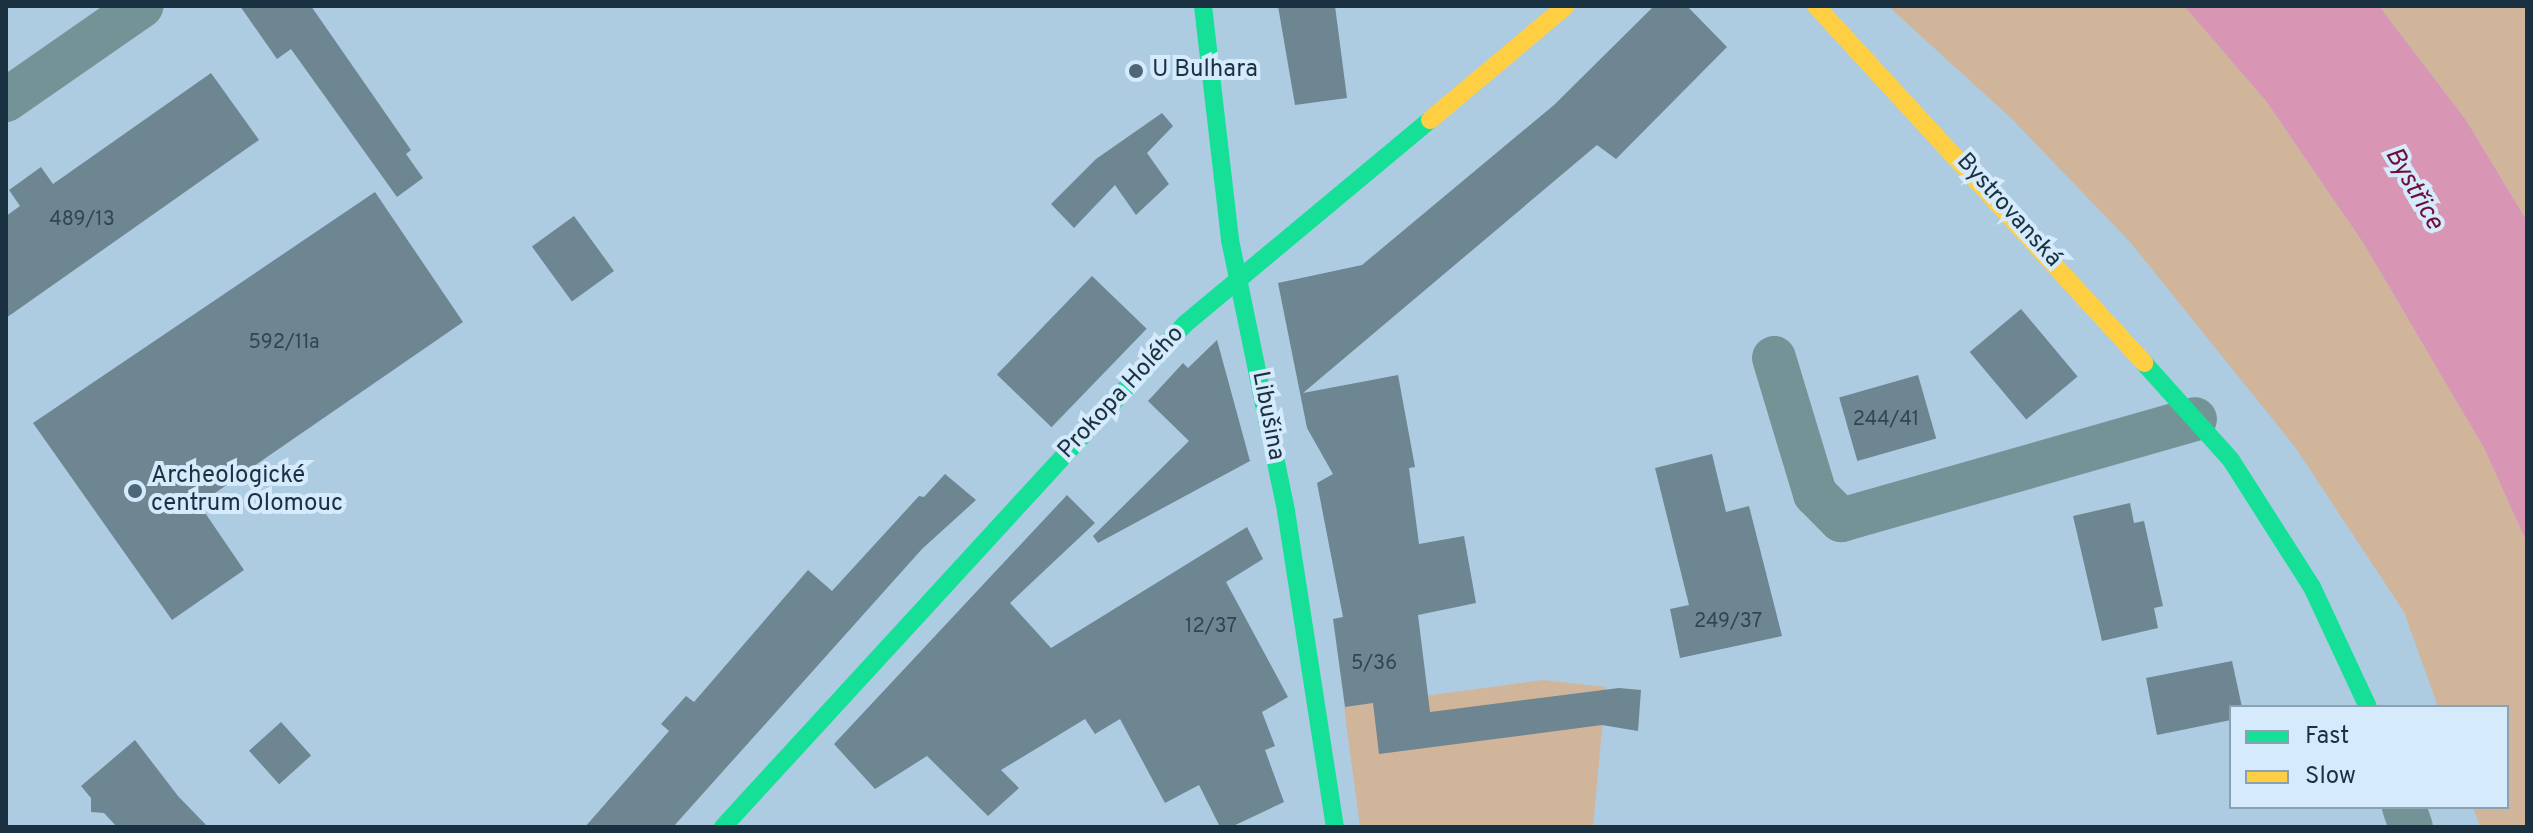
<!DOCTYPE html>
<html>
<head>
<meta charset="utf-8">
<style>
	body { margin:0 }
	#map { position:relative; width:2533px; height:833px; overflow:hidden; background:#adcce2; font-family:Overpass,sans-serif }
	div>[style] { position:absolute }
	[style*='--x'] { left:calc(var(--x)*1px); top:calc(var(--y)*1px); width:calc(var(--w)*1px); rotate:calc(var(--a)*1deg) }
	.green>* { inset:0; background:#d0b59b }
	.water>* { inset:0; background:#d896b4 }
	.building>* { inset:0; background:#6e8592; transform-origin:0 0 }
	.street>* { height:44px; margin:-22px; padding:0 22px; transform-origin:22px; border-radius:22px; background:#739396 }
	.fast>* { height:18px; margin:-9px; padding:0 9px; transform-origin:9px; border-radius:9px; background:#16e098 }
	.slow>* { height:18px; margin:-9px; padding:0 9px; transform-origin:9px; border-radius:9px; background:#ffcf43 }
	.dots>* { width:22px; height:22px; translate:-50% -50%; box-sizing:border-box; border:4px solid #d5ebfc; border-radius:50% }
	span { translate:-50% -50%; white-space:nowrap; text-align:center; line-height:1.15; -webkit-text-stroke:8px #d5ebfc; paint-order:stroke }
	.number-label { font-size:20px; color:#2f4655 }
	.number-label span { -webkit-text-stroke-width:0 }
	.poi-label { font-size:24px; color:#1a3141 }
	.left { translate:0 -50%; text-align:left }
	.street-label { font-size:24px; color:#1a3141 }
	.water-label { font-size:26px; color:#6f0d39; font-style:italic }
	.frame { position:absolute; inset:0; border:8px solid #1a3141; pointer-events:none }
	.legend { position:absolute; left:2229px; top:705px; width:280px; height:104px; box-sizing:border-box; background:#d5ebfc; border:2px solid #8aa1b1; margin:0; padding:10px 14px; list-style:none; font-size:24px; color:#1a3141 }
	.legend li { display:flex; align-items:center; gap:16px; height:40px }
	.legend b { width:40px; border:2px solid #8aa1b1 }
</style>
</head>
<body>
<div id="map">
	<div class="green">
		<div style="clip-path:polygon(1888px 6px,2184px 6px,2266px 101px,2364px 244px,2484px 448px,2527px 543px,2527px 827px,2480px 827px,2473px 807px,2507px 807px,2507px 707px,2438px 707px,2404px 612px,2295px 447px,2130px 242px,2011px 118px)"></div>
		<div style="clip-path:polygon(2379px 6px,2527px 6px,2527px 221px,2466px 120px)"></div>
		<div style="clip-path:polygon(1542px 680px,1606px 687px,1593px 827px,1360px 827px,1344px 707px)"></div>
	</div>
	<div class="water">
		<div style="clip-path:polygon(2184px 6px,2379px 6px,2466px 120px,2527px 221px,2527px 543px,2484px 448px,2364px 244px,2266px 101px)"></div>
	</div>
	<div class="building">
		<div style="clip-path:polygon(240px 6px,311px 6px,411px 150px,406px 154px,423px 178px,397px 197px,291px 49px,277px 59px)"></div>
		<div style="clip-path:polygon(1278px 6px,1335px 6px,1347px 98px,1295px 105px)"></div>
		<div style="clip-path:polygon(1654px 6px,1687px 6px,1727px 47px,1616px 159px,1597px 145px,1303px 393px,1398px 375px,1415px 467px,1409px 468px,1419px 544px,1464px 536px,1476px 603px,1418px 615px,1430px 712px,1619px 688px,1641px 690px,1638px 731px,1602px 725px,1379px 754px,1373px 703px,1345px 707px,1333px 619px,1343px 617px,1317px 483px,1333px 474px,1307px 428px,1278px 283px,1362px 265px,1554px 105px)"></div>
		<div style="clip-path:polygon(211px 73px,259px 140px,6px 318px,6px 216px,20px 206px,9px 190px,41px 167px,53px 184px)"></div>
		<div style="clip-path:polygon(1162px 113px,1173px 126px,1147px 153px,1169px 184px,1136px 215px,1115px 185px,1074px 228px,1051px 204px,1096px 159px)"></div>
		<div style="clip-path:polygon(375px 192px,463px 322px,199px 504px,244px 570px,172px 620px,33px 423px)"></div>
		<div style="left:574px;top:216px;width:68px;height:52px;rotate:54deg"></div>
		<div style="left:1092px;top:276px;width:76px;height:137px;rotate:44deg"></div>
		<div style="left:2021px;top:309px;width:88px;height:67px;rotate:50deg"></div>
		<div style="clip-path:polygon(1217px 340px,1250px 461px,1098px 543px,1093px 536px,1189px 441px,1148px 401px,1183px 363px,1188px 368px)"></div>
		<div style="left:1918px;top:375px;width:66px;height:82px;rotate:74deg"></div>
		<div style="clip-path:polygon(1712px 454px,1726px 512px,1749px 506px,1782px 636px,1680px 658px,1670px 609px,1689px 605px,1655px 468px)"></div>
		<div style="clip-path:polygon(945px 474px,976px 500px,922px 549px,673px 827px,585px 827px,669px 731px,661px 724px,686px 696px,694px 702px,808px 570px,832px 591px,919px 496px,924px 497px)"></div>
		<div style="clip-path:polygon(1067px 495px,1095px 523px,1010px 603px,1051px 648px,1247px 527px,1263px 559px,1226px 582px,1288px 697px,1262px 712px,1275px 746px,1265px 750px,1284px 802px,1231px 827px,1220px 827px,1199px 785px,1165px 803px,1120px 719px,1095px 734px,1085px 719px,1001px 770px,1019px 788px,988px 816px,927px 756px,875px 789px,834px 744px)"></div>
		<div style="clip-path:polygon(2130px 503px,2134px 523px,2144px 521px,2163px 606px,2154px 608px,2158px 628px,2102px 641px,2073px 516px)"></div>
		<div style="clip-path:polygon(2232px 661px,2242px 707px,2231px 707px,2231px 720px,2157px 735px,2146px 678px)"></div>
		<div style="left:281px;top:722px;width:45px;height:43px;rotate:48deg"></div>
		<div style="clip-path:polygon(135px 740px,178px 796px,208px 827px,117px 827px,104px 813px,91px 812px,91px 798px,81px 786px)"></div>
	</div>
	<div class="street">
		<div style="--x:6;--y:100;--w:165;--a:-34.8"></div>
		<div style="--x:1774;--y:358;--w:142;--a:73.2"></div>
		<div style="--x:1815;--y:494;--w:37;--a:45"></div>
		<div style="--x:1841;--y:520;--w:368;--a:-15.9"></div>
		<div style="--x:2404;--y:807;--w:21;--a:71"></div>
	</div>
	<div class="fast">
		<div style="--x:1203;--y:6;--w:236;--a:83.4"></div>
		<div style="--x:1230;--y:240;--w:277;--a:78.3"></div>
		<div style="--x:1286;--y:511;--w:320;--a:81.2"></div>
		<div style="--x:2144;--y:363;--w:130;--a:48.1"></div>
		<div style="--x:2231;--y:460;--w:151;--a:57.5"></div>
		<div style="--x:2312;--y:587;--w:132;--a:65"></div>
		<div style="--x:723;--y:827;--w:683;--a:-47.43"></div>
		<div style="--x:1185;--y:324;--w:319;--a:-39.8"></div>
	</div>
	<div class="slow">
		<div style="--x:1816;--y:6;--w:485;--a:47.4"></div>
		<div style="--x:1430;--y:120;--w:177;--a:-40"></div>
	</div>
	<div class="dots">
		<div style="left:1136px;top:71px;background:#4d6779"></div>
		<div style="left:135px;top:491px;background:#4d6779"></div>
	</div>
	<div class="number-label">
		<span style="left:82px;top:220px">489/13</span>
		<span style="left:284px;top:343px">592/11a</span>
		<span style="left:1886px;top:420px">244/41</span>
		<span style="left:1728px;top:622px">249/37</span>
		<span style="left:1211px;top:627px">12/37</span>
		<span style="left:1374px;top:664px">5/36</span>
	</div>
	<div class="poi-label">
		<span class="left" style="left:1152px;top:71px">U Bulhara</span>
		<span class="left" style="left:151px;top:491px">Archeologické<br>centrum Olomouc</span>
	</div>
	<div class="street-label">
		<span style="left:2008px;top:211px;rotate:48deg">Bystrovanská</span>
		<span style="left:1122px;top:393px;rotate:-47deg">Prokopa Holého</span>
		<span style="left:1267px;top:416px;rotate:79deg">Libušina</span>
	</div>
	<div class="water-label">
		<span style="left:2413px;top:189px;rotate:60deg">Bystřice</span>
	</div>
	<div class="frame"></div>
	<ul class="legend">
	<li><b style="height:10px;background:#16e098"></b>Fast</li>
	<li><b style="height:10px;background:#ffcf43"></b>Slow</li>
	</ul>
</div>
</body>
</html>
